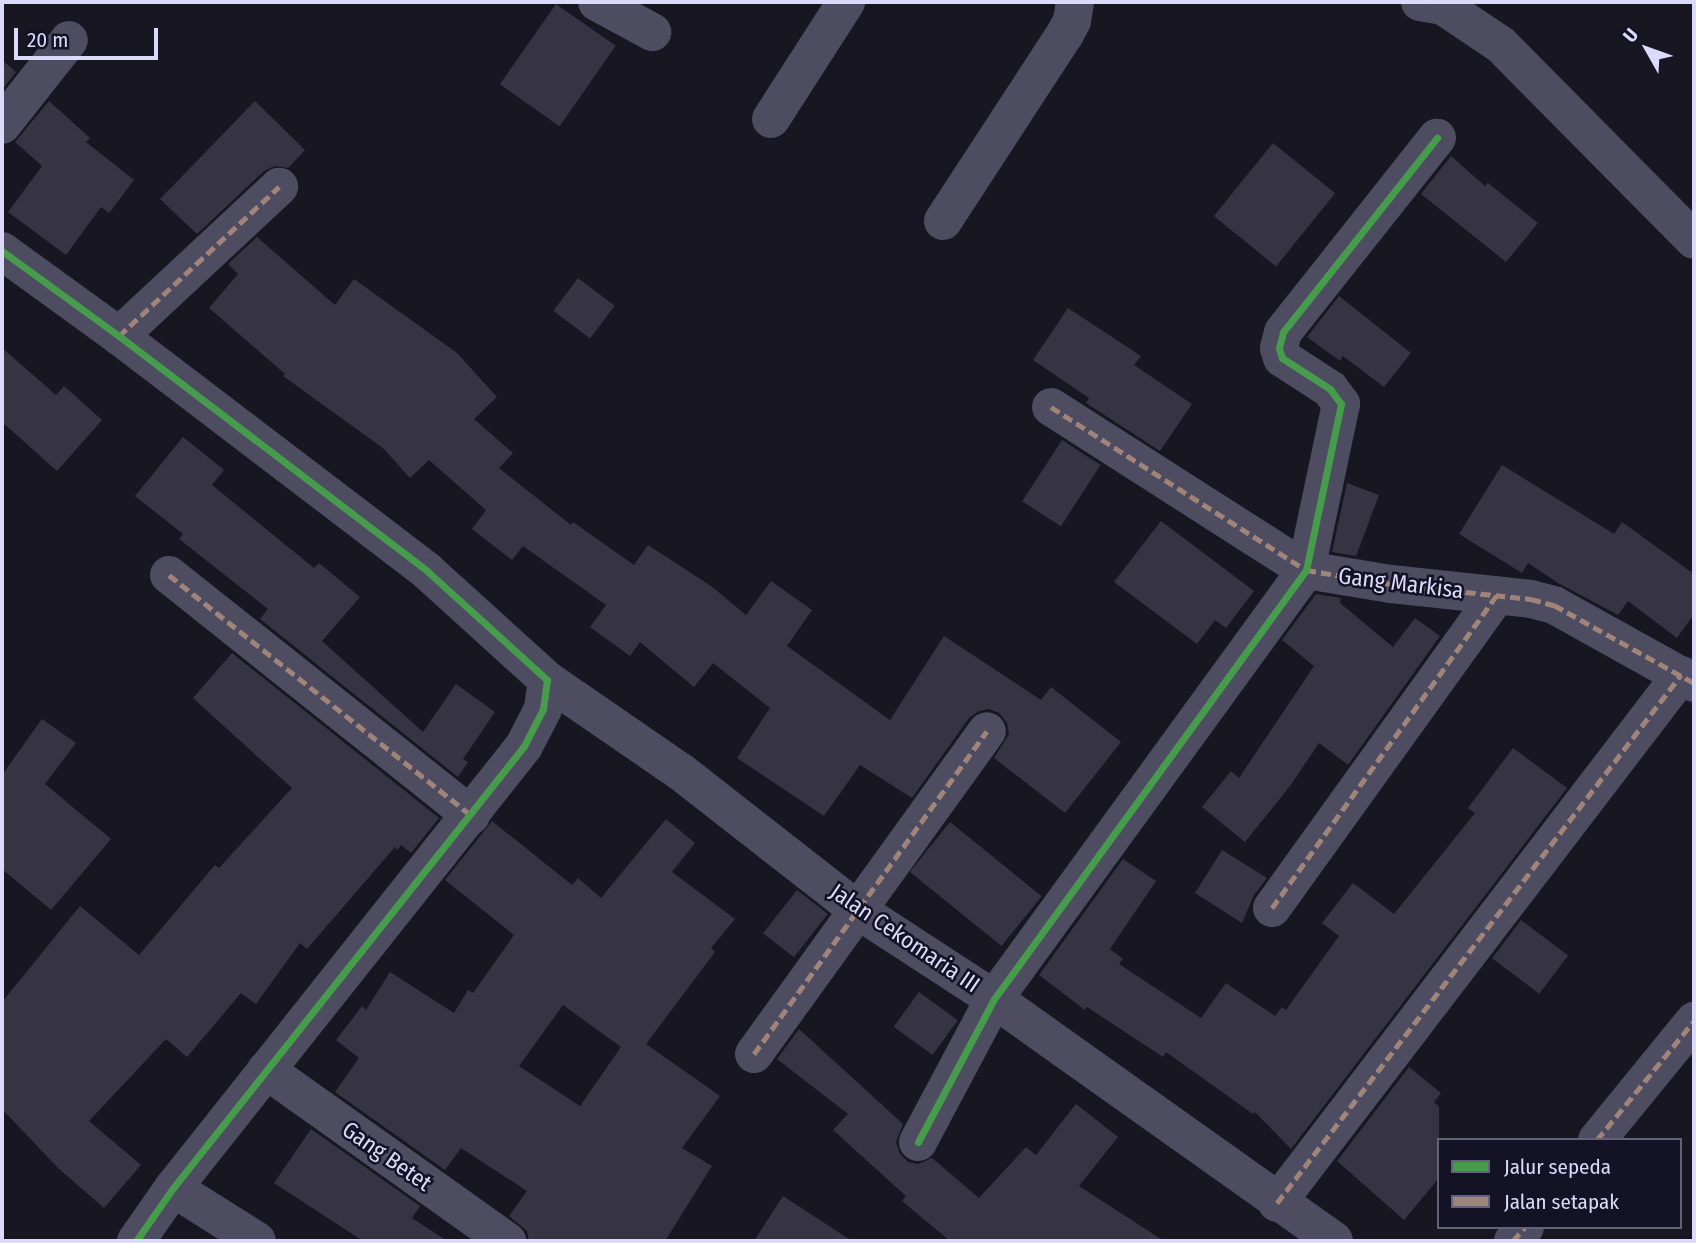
<!DOCTYPE html>
<html>
<head>
<meta charset="utf-8">
<style>
	body { margin:0 }
	#map { position:relative; width:1696px; height:1243px; overflow:hidden; background:#181621; font-family:"Fira Sans Condensed",sans-serif }
	div>[style] { position:absolute }
	[style*='--x'] { left:calc(var(--x)*1px); top:calc(var(--y)*1px); width:calc(var(--w)*1px); rotate:calc(var(--a)*1deg) }
	.building>* { inset:0; background:#363442; transform-origin:0 0 }
	.minor>* { height:38px; margin:-19px; padding:0 19px; transform-origin:19px; border-radius:19px; background:#4d4c60 }
	.tertiary>* { height:38px; margin:-19px; padding:0 19px; transform-origin:19px; border-radius:19px; background:#4d4c60 }
	.quiet>* { height:5px; margin-top:-2.5px; transform-origin:0; background:repeating-linear-gradient(90deg,#a18479 0 10px,transparent 0 15px) }
	.cycleway>* { height:7px; margin:-3.5px; padding:0 3.5px; transform-origin:3.5px; border-radius:3.5px; background:#469c4c }
	span { translate:-50% -50%; white-space:nowrap; text-align:center; line-height:1.15; -webkit-text-stroke:5px #141225; paint-order:stroke }
	.street-label { font-size:23px; color:#dcdafb }
	.frame { position:absolute; inset:0; border:4px solid #dcdafb; pointer-events:none }
	.legend { position:absolute; left:1437px; top:1138px; width:245px; height:91px; box-sizing:border-box; background:#141225; border:2px solid #64627b; margin:0; padding:9px 12px; list-style:none; font-size:21px; color:#dcdafb }
	.legend li { display:flex; align-items:center; gap:14px; height:35px }
	.legend b { width:35px; border:2px solid #64627b }
	.north { position:absolute; left:1612px; top:14px; width:70px; height:70px; -webkit-text-stroke:5px #141225; paint-order:stroke; rotate:310deg; font-size:19px; font-weight:700; line-height:28px; text-align:center; color:#dcdafb }
	.north::after { content:''; display:block; margin:auto; width:24px; height:32px; background:#dcdafb; clip-path:polygon(50% 0,100% 100%,50% 72%,0 100%) }
	.scale { position:absolute; left:14px; top:28px; width:144px; height:32px; box-sizing:border-box; border:4px solid #dcdafb; border-top:0; padding-left:9px; font-size:21px; line-height:24px; white-space:nowrap; color:#dcdafb; -webkit-text-stroke:5px #141225; paint-order:stroke }
</style>
</head>
<body>
<div id="map">
	<div class="building">
		<div style="left:556px;top:4px;width:73px;height:98px;rotate:35deg"></div>
		<div style="clip-path:polygon(2px 60px,16px 72px,2px 90px)"></div>
		<div style="clip-path:polygon(49px 101px,90px 138px,86px 142px,134px 180px,109px 213px,101px 207px,66px 255px,8px 212px,42px 166px,15px 142px)"></div>
		<div style="clip-path:polygon(255px 101px,305px 150px,288px 168px,275px 166px,264px 171px,197px 234px,160px 199px)"></div>
		<div style="left:1273px;top:143px;width:80px;height:94px;rotate:39deg"></div>
		<div style="clip-path:polygon(1451px 156px,1485px 186px,1488px 183px,1538px 223px,1506px 262px,1421px 194px)"></div>
		<div style="clip-path:polygon(257px 237px,335px 305px,354px 279px,457px 353px,497px 397px,474px 419px,513px 453px,499px 468px,571px 525px,573px 522px,634px 565px,648px 545px,711px 586px,746px 615px,771px 581px,812px 610px,787px 646px,890px 720px,944px 636px,1041px 700px,1051px 687px,1121px 742px,1065px 813px,994px 758px,1009px 734px,1007px 723px,999px 713px,989px 709px,979px 711px,969px 718px,912px 798px,860px 765px,824px 816px,737px 758px,770px 708px,713px 663px,694px 687px,640px 642px,630px 656px,590px 627px,606px 605px,523px 546px,512px 560px,472px 529px,486px 510px,429px 460px,410px 478px,383px 448px,283px 376px,285px 374px,209px 308px,238px 274px,228px 264px)"></div>
		<div style="left:578px;top:278px;width:46px;height:41px;rotate:37deg"></div>
		<div style="clip-path:polygon(1339px 296px,1411px 353px,1384px 387px,1343px 356px,1340px 361px,1307px 337px)"></div>
		<div style="clip-path:polygon(1068px 308px,1141px 356px,1134px 365px,1192px 404px,1160px 451px,1086px 403px,1089px 398px,1033px 360px)"></div>
		<div style="clip-path:polygon(2px 348px,56px 395px,64px 386px,102px 420px,57px 471px,2px 422px)"></div>
		<div style="clip-path:polygon(183px 437px,224px 470px,212px 485px,314px 568px,319px 563px,360px 597px,322px 641px,423px 732px,456px 684px,495px 712px,463px 759px,468px 762px,458px 777px,260px 619px,268px 609px,179px 539px,183px 534px,135px 496px)"></div>
		<div style="left:1062px;top:440px;width:46px;height:73px;rotate:33deg"></div>
		<div style="clip-path:polygon(1502px 465px,1614px 534px,1622px 522px,1694px 574px,1694px 614px,1677px 638px,1628px 601px,1618px 615px,1558px 583px,1528px 563px,1522px 573px,1459px 534px)"></div>
		<div style="clip-path:polygon(1347px 483px,1379px 495px,1356px 556px,1332px 552px)"></div>
		<div style="clip-path:polygon(1161px 521px,1254px 591px,1226px 628px,1215px 620px,1197px 644px,1114px 582px)"></div>
		<div style="clip-path:polygon(1316px 594px,1341px 598px,1340px 603px,1393px 647px,1415px 618px,1440px 636px,1348px 765px,1319px 743px,1290px 786px,1245px 842px,1202px 807px,1231px 771px,1239px 778px,1314px 666px,1282px 640px)"></div>
		<div style="clip-path:polygon(232px 653px,439px 818px,411px 853px,401px 845px,397px 850px,395px 847px,307px 949px,300px 943px,256px 1004px,241px 993px,187px 1057px,166px 1039px,89px 1121px,141px 1165px,104px 1208px,58px 1168px,2px 1109px,2px 1002px,80px 906px,139px 955px,215px 865px,219px 868px,292px 788px,193px 698px)"></div>
		<div style="clip-path:polygon(42px 719px,76px 743px,45px 784px,111px 839px,51px 910px,2px 869px,2px 775px)"></div>
		<div style="clip-path:polygon(1513px 748px,1567px 788px,1291px 1149px,1255px 1112px,1253px 1114px,1166px 1052px,1163px 1057px,1087px 1007px,1085px 1010px,1039px 975px,1123px 859px,1156px 881px,1110px 949px,1123px 959px,1119px 964px,1201px 1018px,1226px 983px,1275px 1016px,1282px 1007px,1286px 1010px,1339px 936px,1322px 923px,1353px 883px,1394px 914px,1475px 813px,1468px 808px)"></div>
		<div style="clip-path:polygon(evenodd,666px 819px,695px 843px,672px 872px,735px 919px,711px 948px,715px 952px,646px 1044px,720px 1096px,682px 1148px,712px 1166px,665px 1241px,529px 1241px,527px 1231px,509px 1216px,527px 1191px,461px 1148px,445px 1170px,335px 1092px,359px 1058px,336px 1040px,362px 1006px,366px 1010px,390px 972px,454px 1013px,468px 990px,473px 993px,514px 935px,445px 880px,492px 821px,572px 885px,578px 878px,601px 898px,666px 819px,563px 1005px,621px 1047px,580px 1106px,519px 1066px,563px 1005px)"></div>
		<div style="left:950px;top:822px;width:118px;height:64px;rotate:39deg"></div>
		<div style="clip-path:polygon(1222px 850px,1267px 878px,1254px 895px,1242px 923px,1195px 893px)"></div>
		<div style="left:797px;top:890px;width:39px;height:55px;rotate:38deg"></div>
		<div style="left:1521px;top:920px;width:59px;height:48px;rotate:37deg"></div>
		<div style="left:919px;top:992px;width:48px;height:43px;rotate:36deg"></div>
		<div style="clip-path:polygon(799px 1029px,903px 1124px,896px 1142px,900px 1154px,908px 1162px,918px 1164px,932px 1158px,979px 1198px,1026px 1147px,1036px 1155px,1076px 1104px,1118px 1137px,1079px 1186px,1164px 1241px,950px 1241px,902px 1201px,906px 1196px,833px 1130px,848px 1114px,777px 1059px)"></div>
		<div style="clip-path:polygon(1409px 1067px,1441px 1093px,1434px 1102px,1439px 1107px,1439px 1178px,1404px 1220px,1337px 1161px)"></div>
		<div style="clip-path:polygon(311px 1129px,420px 1206px,412px 1218px,447px 1241px,363px 1241px,274px 1183px)"></div>
		<div style="clip-path:polygon(783px 1196px,852px 1241px,754px 1241px)"></div>
	</div>
	<div class="minor">
		<div style="--x:597;--y:2;--w:63;--a:28.6"></div>
		<div style="--x:1420;--y:2;--w:23;--a:10"></div>
		<div style="--x:1443;--y:6;--w:70;--a:33.9"></div>
		<div style="--x:1501;--y:45;--w:274;--a:45.3"></div>
		<div style="--x:771;--y:119;--w:139;--a:-57.3"></div>
		<div style="--x:2;--y:125;--w:108;--a:-51.8"></div>
		<div style="--x:943;--y:221;--w:223;--a:-56.9"></div>
		<div style="--x:1065;--y:34;--w:15;--a:-62"></div>
		<div style="--x:1072;--y:21;--w:19;--a:-81"></div>
		<div style="--x:119;--y:336;--w:219;--a:-43"></div>
		<div style="--x:1051;--y:407;--w:303;--a:32.6"></div>
		<div style="--x:1306;--y:570;--w:86;--a:9.4"></div>
		<div style="--x:1391;--y:584;--w:141;--a:6.1"></div>
		<div style="--x:1531;--y:599;--w:24;--a:15"></div>
		<div style="--x:1554;--y:605;--w:160;--a:29.1"></div>
		<div style="--x:169;--y:575;--w:386;--a:38.5"></div>
		<div style="--x:547;--y:680;--w:163;--a:34.5"></div>
		<div style="--x:681;--y:772;--w:226;--a:38"></div>
		<div style="--x:859;--y:911;--w:161;--a:33.1"></div>
		<div style="--x:994;--y:999;--w:417;--a:35.4"></div>
		<div style="--x:1272;--y:908;--w:385;--a:-54.3"></div>
		<div style="--x:754;--y:1054;--w:398;--a:-54.2"></div>
		<div style="--x:266;--y:1070;--w:296;--a:35.4"></div>
		<div style="--x:1597;--y:1140;--w:154;--a:-50.8"></div>
		<div style="--x:918;--y:1142;--w:162;--a:-62"></div>
		<div style="--x:994;--y:999;--w:530;--a:-53.97"></div>
		<div style="--x:1306;--y:570;--w:170;--a:-78.1"></div>
		<div style="--x:1341;--y:404;--w:19;--a:-126"></div>
		<div style="--x:1330;--y:389;--w:57;--a:-147.1"></div>
		<div style="--x:1282;--y:358;--w:10;--a:-107"></div>
		<div style="--x:1279;--y:348;--w:16;--a:-76"></div>
		<div style="--x:1283;--y:332;--w:248;--a:-51.6"></div>
		<div style="--x:173;--y:1188;--w:99;--a:32.2"></div>
		<div style="--x:1277;--y:1203;--w:665;--a:-52.58"></div>
		<div style="--x:1513;--y:1241;--w:18;--a:-49"></div>
	</div>
	<div class="tertiary">
		<div style="--x:2;--y:251;--w:145;--a:36"></div>
		<div style="--x:119;--y:336;--w:387;--a:37.3"></div>
		<div style="--x:427;--y:571;--w:162;--a:42.2"></div>
		<div style="--x:547;--y:680;--w:29;--a:98"></div>
		<div style="--x:543;--y:709;--w:42;--a:117.2"></div>
		<div style="--x:524;--y:746;--w:564;--a:128.45"></div>
		<div style="--x:173;--y:1188;--w:65;--a:124.9"></div>
	</div>
	<div class="quiet">
		<div style="--x:119;--y:336;--w:219;--a:-43"></div>
		<div style="--x:1051;--y:407;--w:303;--a:32.6"></div>
		<div style="--x:1306;--y:570;--w:86;--a:9.4"></div>
		<div style="--x:1391;--y:584;--w:141;--a:6.1"></div>
		<div style="--x:1531;--y:599;--w:24;--a:15"></div>
		<div style="--x:1554;--y:605;--w:160;--a:29.1"></div>
		<div style="--x:169;--y:575;--w:386;--a:38.5"></div>
		<div style="--x:1272;--y:908;--w:385;--a:-54.3"></div>
		<div style="--x:754;--y:1054;--w:398;--a:-54.2"></div>
		<div style="--x:1597;--y:1140;--w:154;--a:-50.8"></div>
		<div style="--x:1277;--y:1203;--w:665;--a:-52.58"></div>
		<div style="--x:1513;--y:1241;--w:18;--a:-49"></div>
	</div>
	<div class="cycleway">
		<div style="--x:2;--y:251;--w:145;--a:36"></div>
		<div style="--x:119;--y:336;--w:387;--a:37.3"></div>
		<div style="--x:427;--y:571;--w:162;--a:42.2"></div>
		<div style="--x:547;--y:680;--w:29;--a:98"></div>
		<div style="--x:543;--y:709;--w:42;--a:117.2"></div>
		<div style="--x:524;--y:746;--w:564;--a:128.45"></div>
		<div style="--x:173;--y:1188;--w:65;--a:124.9"></div>
		<div style="--x:918;--y:1142;--w:162;--a:-62"></div>
		<div style="--x:994;--y:999;--w:530;--a:-53.97"></div>
		<div style="--x:1306;--y:570;--w:170;--a:-78.1"></div>
		<div style="--x:1341;--y:404;--w:19;--a:-126"></div>
		<div style="--x:1330;--y:389;--w:57;--a:-147.1"></div>
		<div style="--x:1282;--y:358;--w:10;--a:-107"></div>
		<div style="--x:1279;--y:348;--w:16;--a:-76"></div>
		<div style="--x:1283;--y:332;--w:248;--a:-51.6"></div>
	</div>
	<div class="street-label">
		<span style="left:1401px;top:583px;rotate:7deg">Gang Markisa</span>
		<span style="left:905px;top:938px;rotate:34deg">Jalan Cekomaria III</span>
		<span style="left:387px;top:1156px;rotate:35deg">Gang Betet</span>
	</div>
	<div class="frame"></div>
	<ul class="legend">
	<li><b style="height:9px;background:#469c4c"></b>Jalur sepeda</li>
	<li><b style="height:9px;background:#a18479"></b>Jalan setapak</li>
	</ul>
	<div class="north">U</div>
	<div class="scale">20 m</div>
</div>
</body>
</html>
